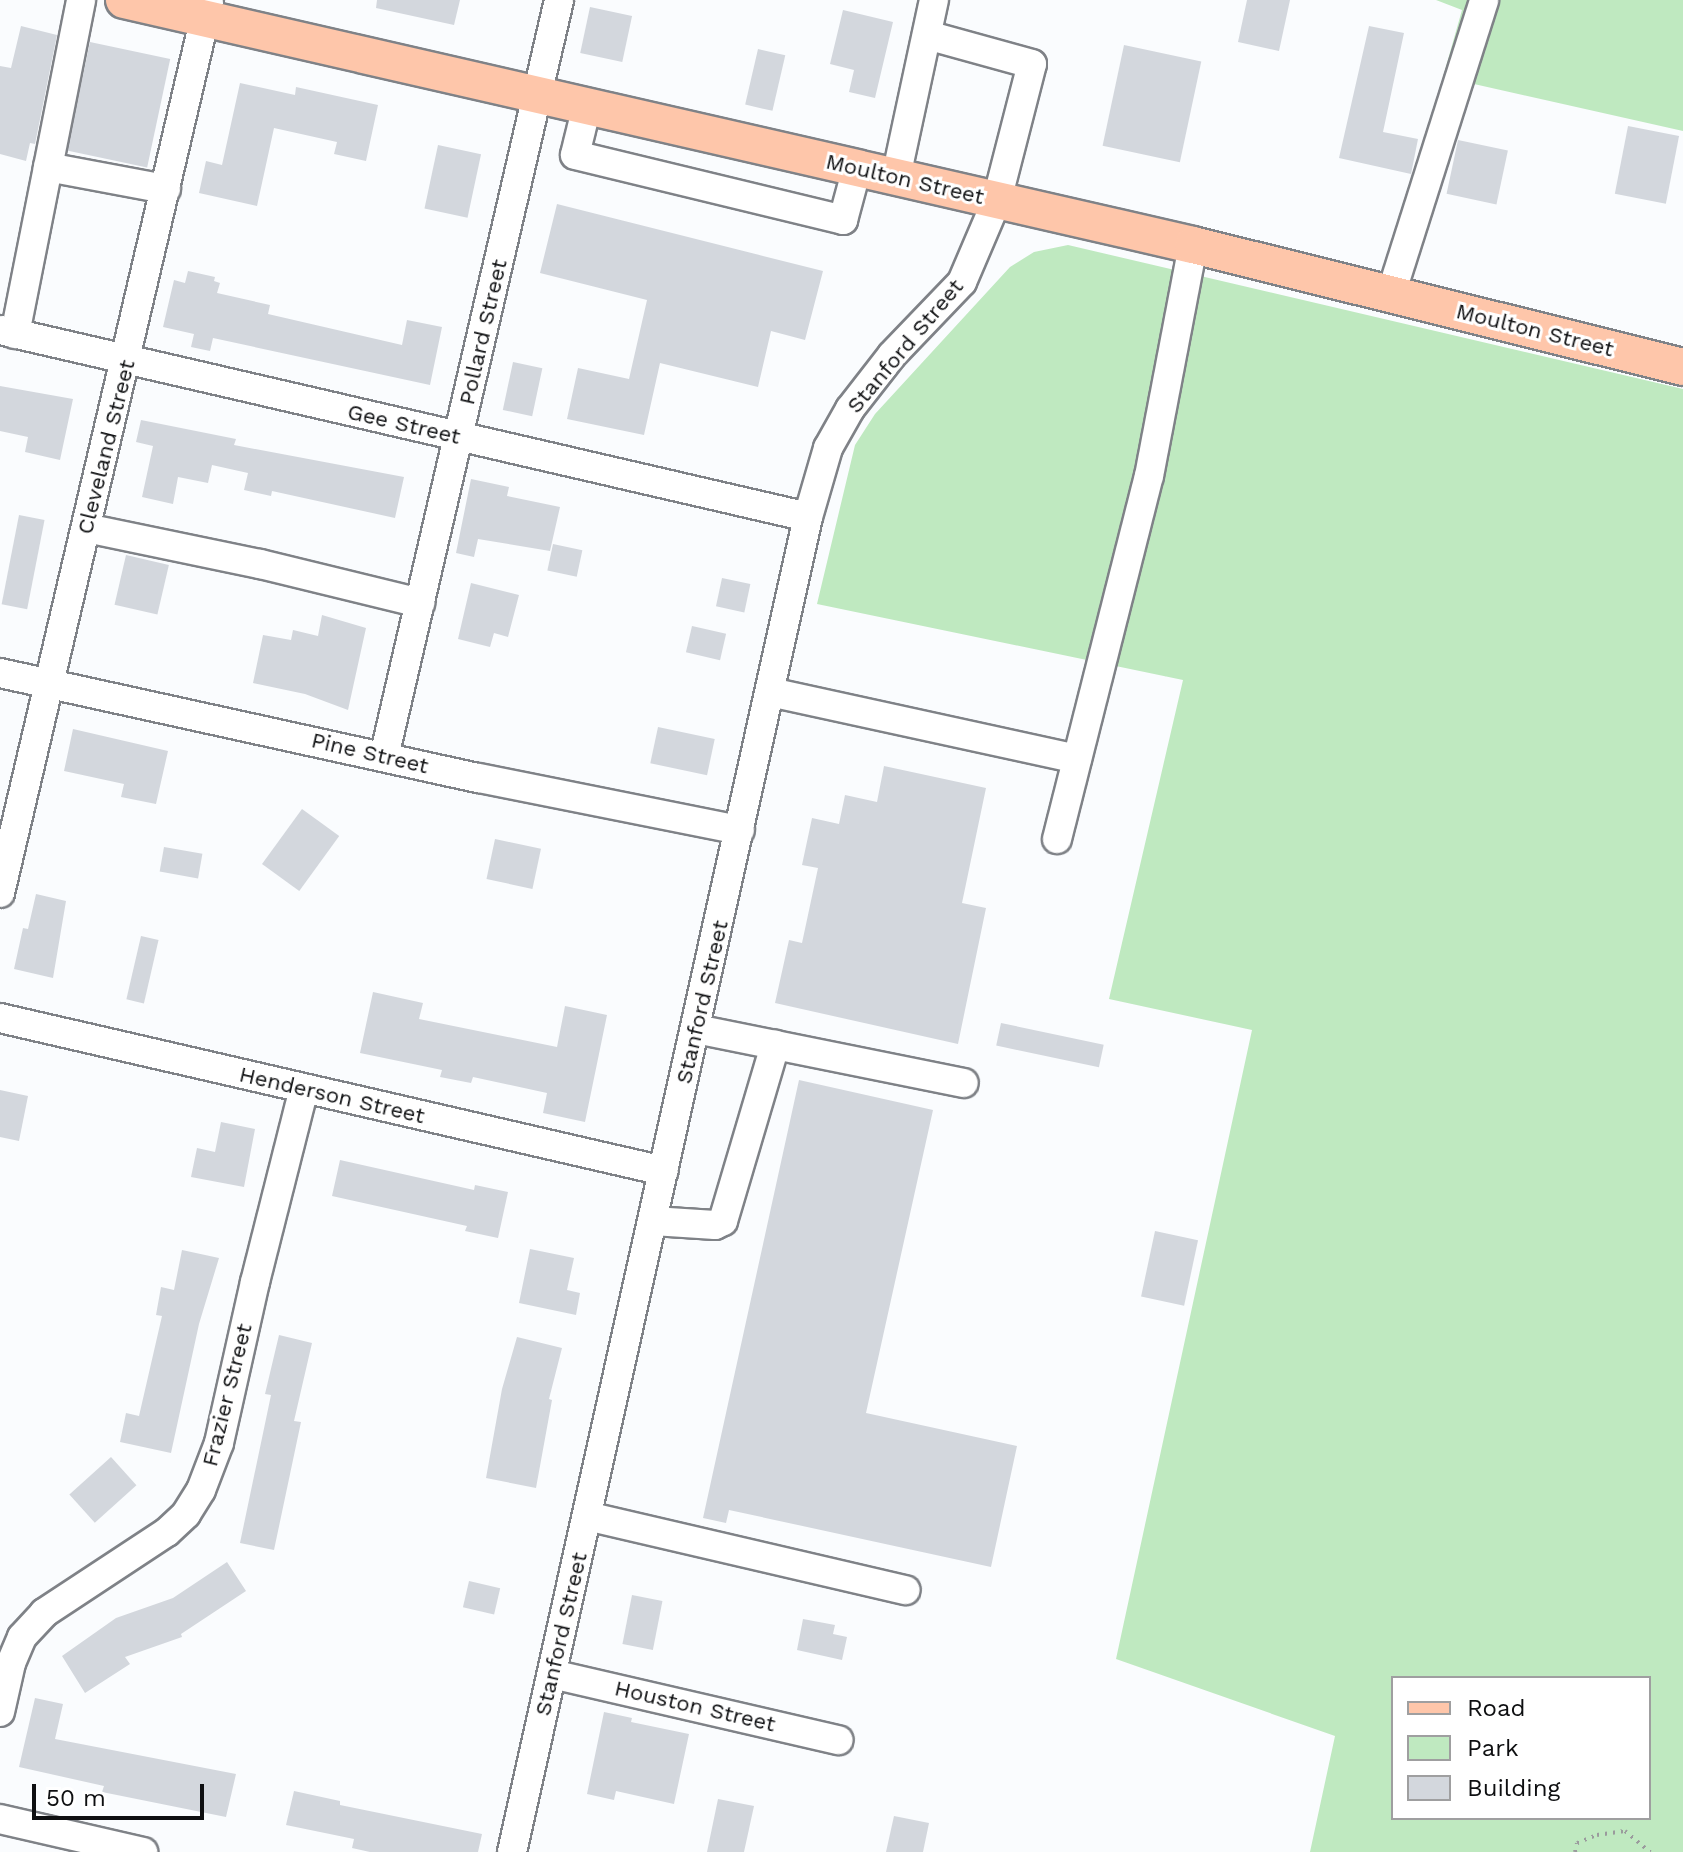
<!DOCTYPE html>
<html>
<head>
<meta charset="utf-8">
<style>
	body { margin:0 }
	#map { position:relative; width:1683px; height:1852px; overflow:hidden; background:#fafcfe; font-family:"Work Sans",sans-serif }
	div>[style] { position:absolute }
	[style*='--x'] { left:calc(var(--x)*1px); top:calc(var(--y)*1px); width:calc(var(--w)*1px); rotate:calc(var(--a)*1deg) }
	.green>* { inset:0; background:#bfe9c0 }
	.building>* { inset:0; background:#d3d7dd; transform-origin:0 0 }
	.path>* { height:4px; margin-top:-2px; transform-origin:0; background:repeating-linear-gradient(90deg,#9a9b9d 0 2px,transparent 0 8px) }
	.roads { filter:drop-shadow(2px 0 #7f8287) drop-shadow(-2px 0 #7f8287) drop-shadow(0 2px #7f8287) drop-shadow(0 -2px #7f8287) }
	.minor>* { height:28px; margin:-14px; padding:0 14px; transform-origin:14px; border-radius:14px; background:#fff }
	.major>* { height:36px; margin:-18px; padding:0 18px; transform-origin:18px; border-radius:18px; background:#fec6aa }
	span { translate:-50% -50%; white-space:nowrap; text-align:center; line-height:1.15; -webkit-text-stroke:6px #fff; paint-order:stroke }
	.street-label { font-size:22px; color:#0e0f11 }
	.legend { position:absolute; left:1391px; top:1676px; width:260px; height:144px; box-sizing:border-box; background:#fff; border:2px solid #9f9fa0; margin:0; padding:10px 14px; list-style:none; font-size:24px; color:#0e0f11 }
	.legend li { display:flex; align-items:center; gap:16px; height:40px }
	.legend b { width:40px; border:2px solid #9f9fa0 }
	.scale { position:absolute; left:32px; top:1784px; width:172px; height:36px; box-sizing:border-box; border:4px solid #0e0f11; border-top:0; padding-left:10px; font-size:24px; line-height:28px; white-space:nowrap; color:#0e0f11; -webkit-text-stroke:6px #fff; paint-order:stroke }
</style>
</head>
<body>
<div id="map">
	<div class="green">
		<div style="clip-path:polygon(1436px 0,1683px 0,1683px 131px,1443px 77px,1462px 10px)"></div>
		<div style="clip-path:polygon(evenodd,1068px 245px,1683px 389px,1683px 1852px,1310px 1852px,1335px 1736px,1116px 1659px,1252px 1030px,1109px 999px,1183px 680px,817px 604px,855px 445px,875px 414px,1010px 267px,1034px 252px,1068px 245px,1393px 1678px,1649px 1678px,1649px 1818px,1393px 1818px,1393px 1678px)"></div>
	</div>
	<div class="building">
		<div style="clip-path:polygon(377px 0,460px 0,454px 25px,376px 8px)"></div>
		<div style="clip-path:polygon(1247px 0,1290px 0,1279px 51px,1238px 42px)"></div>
		<div style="left:590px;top:7px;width:43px;height:47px;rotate:12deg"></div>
		<div style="clip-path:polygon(843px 10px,893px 22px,875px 98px,849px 92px,854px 70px,830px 64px)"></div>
		<div style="clip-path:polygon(21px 26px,57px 35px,35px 144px,30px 143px,26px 161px,0 154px,0 66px,11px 68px)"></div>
		<div style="clip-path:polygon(1369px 26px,1404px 33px,1383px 132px,1418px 139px,1411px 174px,1339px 158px)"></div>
		<div style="left:90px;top:42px;width:82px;height:111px;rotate:12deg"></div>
		<div style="left:1124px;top:45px;width:79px;height:103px;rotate:12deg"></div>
		<div style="left:758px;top:49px;width:28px;height:57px;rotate:13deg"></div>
		<div style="clip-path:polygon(240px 83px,295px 95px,296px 87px,378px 105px,366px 161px,334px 154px,337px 142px,274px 128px,257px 206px,199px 193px,206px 161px,222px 165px)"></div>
		<div style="left:1628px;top:126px;width:52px;height:69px;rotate:11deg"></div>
		<div style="left:1458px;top:140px;width:51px;height:55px;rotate:12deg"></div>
		<div style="left:438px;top:145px;width:44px;height:65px;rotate:12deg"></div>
		<div style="clip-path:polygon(557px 204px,823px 271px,805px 340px,771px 331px,758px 387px,660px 363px,644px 435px,567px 419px,578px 368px,629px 379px,647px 300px,540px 273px)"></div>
		<div style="clip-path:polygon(188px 271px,215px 277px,214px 281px,220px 283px,217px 293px,270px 305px,268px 314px,402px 345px,407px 320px,442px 327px,430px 385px,213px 338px,210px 351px,191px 347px,194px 334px,163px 327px,174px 280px,185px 283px)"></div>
		<div style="left:513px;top:362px;width:30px;height:49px;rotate:12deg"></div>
		<div style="clip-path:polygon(0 386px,73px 399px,60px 460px,25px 452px,28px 437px,0 431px)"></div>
		<div style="clip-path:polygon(141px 420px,236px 439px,234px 445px,404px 477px,395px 518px,272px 491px,271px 496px,244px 490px,248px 473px,212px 465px,208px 483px,178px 477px,173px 504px,142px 497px,153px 446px,136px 442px)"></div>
		<div style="clip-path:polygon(471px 479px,509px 487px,507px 496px,560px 507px,550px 551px,478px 539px,474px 557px,456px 553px)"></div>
		<div style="left:19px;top:515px;width:26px;height:91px;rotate:11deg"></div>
		<div style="left:553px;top:544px;width:30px;height:27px;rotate:12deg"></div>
		<div style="left:126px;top:555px;width:44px;height:51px;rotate:13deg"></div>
		<div style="left:722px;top:578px;width:29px;height:29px;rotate:12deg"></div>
		<div style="clip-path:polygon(471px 583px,519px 595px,508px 637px,494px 633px,490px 647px,458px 639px)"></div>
		<div style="clip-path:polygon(322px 615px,366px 628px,348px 710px,305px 694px,253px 683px,263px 635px,291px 640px,293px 630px,318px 636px)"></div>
		<div style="left:692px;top:626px;width:35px;height:27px;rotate:13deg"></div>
		<div style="left:658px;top:727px;width:58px;height:37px;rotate:12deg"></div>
		<div style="clip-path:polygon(73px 729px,168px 751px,156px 804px,121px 797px,124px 784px,64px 771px)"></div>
		<div style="clip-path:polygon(884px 766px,986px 788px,962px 903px,986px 908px,958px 1044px,775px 1003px,789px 940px,802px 943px,818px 868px,802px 865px,812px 818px,839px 824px,845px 795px,877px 802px)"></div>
		<div style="left:302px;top:809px;width:46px;height:68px;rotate:36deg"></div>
		<div style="left:495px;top:839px;width:47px;height:41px;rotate:12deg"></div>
		<div style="left:164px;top:847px;width:39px;height:25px;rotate:10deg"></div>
		<div style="clip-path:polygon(36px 894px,66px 901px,53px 978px,14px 969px,23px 928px,28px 929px)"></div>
		<div style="left:141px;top:936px;width:18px;height:65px;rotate:13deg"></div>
		<div style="clip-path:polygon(373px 992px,423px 1003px,419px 1019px,557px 1047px,565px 1006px,607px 1015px,585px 1122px,543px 1113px,547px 1093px,473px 1077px,471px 1083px,440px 1077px,442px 1070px,360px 1053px)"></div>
		<div style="left:1001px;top:1023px;width:105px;height:23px;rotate:12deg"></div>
		<div style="clip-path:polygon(799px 1080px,933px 1110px,866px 1413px,1017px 1446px,991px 1567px,729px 1510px,726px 1523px,703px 1518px)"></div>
		<div style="clip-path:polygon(0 1090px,28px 1096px,19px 1141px,0 1137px)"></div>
		<div style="clip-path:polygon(221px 1122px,255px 1129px,244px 1187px,191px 1177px,197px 1148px,215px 1152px)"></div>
		<div style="clip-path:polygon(340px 1160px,474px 1190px,475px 1185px,508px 1192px,498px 1238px,465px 1231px,467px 1226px,332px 1196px)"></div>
		<div style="left:1155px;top:1231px;width:44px;height:67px;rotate:12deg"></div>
		<div style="clip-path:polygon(530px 1249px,574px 1258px,567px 1290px,580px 1293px,576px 1315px,519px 1303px)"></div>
		<div style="clip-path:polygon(182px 1250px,219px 1258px,199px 1324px,171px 1453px,120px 1442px,126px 1413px,139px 1416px,162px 1316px,156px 1315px,161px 1287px,174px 1290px)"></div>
		<div style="clip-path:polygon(279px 1335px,312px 1343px,294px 1421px,301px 1422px,274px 1550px,240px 1543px,271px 1395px,265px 1394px)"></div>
		<div style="clip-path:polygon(517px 1337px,562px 1348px,549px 1399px,552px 1400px,536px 1488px,486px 1478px,502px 1389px)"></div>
		<div style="left:111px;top:1457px;width:38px;height:56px;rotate:48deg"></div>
		<div style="clip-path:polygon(227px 1562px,246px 1591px,181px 1634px,182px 1637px,125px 1657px,130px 1664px,85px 1693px,62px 1656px,116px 1618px,173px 1598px)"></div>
		<div style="left:469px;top:1581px;width:32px;height:27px;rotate:13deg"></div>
		<div style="left:632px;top:1595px;width:31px;height:50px;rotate:11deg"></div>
		<div style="clip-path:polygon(803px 1619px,835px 1625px,833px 1634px,847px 1637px,842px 1660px,797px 1650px)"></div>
		<div style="clip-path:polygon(35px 1698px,63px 1704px,55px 1739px,236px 1774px,226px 1817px,102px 1792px,104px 1786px,19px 1767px)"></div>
		<div style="clip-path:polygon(604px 1712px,632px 1718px,631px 1722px,689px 1734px,674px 1804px,616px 1791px,614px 1800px,587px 1794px)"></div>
		<div style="clip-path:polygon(294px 1791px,340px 1801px,340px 1805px,482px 1834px,478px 1852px,370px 1852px,352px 1848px,354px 1839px,286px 1825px)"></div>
		<div style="clip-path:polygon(718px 1799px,754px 1806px,744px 1852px,707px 1852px)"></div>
		<div style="clip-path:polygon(894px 1816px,929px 1823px,923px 1852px,886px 1852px)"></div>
	</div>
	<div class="path">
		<div style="--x:1575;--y:1852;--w:9;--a:-77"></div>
		<div style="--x:1577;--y:1843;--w:22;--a:-22"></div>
		<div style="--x:1597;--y:1835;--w:28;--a:-8"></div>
		<div style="--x:1625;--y:1831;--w:33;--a:40"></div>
	</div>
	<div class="roads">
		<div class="minor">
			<div style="--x:587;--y:106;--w:50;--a:103.8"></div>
			<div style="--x:575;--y:155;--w:276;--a:13.6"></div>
			<div style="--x:843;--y:220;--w:54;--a:-74.9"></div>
			<div style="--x:48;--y:167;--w:120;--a:10.6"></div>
			<div style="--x:896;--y:177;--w:181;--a:-77.9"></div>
			<div style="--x:1391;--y:294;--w:308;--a:-72.4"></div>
			<div style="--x:0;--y:330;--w:829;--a:13.03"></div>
			<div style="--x:15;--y:334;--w:340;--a:-78.8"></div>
			<div style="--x:86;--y:528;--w:178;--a:11.7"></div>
			<div style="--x:260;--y:564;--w:165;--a:13.7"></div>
			<div style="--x:0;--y:673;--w:490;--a:12.4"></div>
			<div style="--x:479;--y:778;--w:266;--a:11.3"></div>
			<div style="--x:770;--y:692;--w:314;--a:12.3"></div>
			<div style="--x:384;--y:757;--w:777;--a:-76.98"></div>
			<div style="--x:1057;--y:839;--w:374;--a:-75.8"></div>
			<div style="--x:1149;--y:476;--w:235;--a:-79.2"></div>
			<div style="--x:0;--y:893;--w:917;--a:-76.83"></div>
			<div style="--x:0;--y:1018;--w:681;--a:12.98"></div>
			<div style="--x:696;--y:1029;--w:273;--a:11.4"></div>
			<div style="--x:653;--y:1221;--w:62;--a:3.7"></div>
			<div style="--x:715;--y:1225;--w:9;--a:-27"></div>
			<div style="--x:723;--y:1221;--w:184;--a:-73.5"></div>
			<div style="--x:587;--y:1516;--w:327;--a:13.1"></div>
			<div style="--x:552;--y:1674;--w:294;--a:13"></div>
			<div style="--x:0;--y:1712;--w:50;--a:-77.3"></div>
			<div style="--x:11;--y:1663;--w:28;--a:-67"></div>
			<div style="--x:22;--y:1637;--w:33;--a:-47"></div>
			<div style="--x:44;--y:1613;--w:147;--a:-33.4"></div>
			<div style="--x:167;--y:1532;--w:26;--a:-43"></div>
			<div style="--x:186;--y:1514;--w:28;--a:-58"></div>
			<div style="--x:201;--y:1490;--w:50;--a:-69"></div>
			<div style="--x:219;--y:1443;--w:165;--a:-77.4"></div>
			<div style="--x:255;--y:1282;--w:199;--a:-75.8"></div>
			<div style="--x:0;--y:1819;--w:147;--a:13"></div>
			<div style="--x:512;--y:1852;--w:1367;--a:-77.5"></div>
			<div style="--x:808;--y:517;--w:72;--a:-73.8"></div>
			<div style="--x:828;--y:448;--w:45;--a:-60.6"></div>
			<div style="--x:850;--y:409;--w:68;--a:-52.1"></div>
			<div style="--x:892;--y:355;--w:101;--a:-46.2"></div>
			<div style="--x:962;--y:282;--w:89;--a:-66.9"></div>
			<div style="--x:997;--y:200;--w:140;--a:-75.6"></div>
			<div style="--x:1032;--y:64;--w:109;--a:-164.6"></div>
		</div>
		<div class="major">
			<div style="--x:124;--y:0;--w:1097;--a:12.91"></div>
			<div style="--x:1193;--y:245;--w:505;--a:13.98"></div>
		</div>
	</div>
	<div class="street-label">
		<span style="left:905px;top:179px;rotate:13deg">Moulton Street</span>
		<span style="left:1535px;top:330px;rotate:14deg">Moulton Street</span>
		<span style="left:483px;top:332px;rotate:-77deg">Pollard Street</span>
		<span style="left:905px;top:346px;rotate:-50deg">Stanford Street</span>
		<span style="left:404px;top:424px;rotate:13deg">Gee Street</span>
		<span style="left:106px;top:447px;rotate:-76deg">Cleveland Street</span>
		<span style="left:370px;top:753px;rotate:13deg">Pine Street</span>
		<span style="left:702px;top:1002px;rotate:-77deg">Stanford Street</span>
		<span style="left:332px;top:1095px;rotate:13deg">Henderson Street</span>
		<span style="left:227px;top:1395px;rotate:-76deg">Frazier Street</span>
		<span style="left:561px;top:1634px;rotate:-77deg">Stanford Street</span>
		<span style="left:695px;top:1706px;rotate:13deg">Houston Street</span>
	</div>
	<ul class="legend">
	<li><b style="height:10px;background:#fec6aa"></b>Road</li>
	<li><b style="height:22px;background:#bfe9c0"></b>Park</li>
	<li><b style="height:22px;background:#d3d7dd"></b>Building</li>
	</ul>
	<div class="scale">50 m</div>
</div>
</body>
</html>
